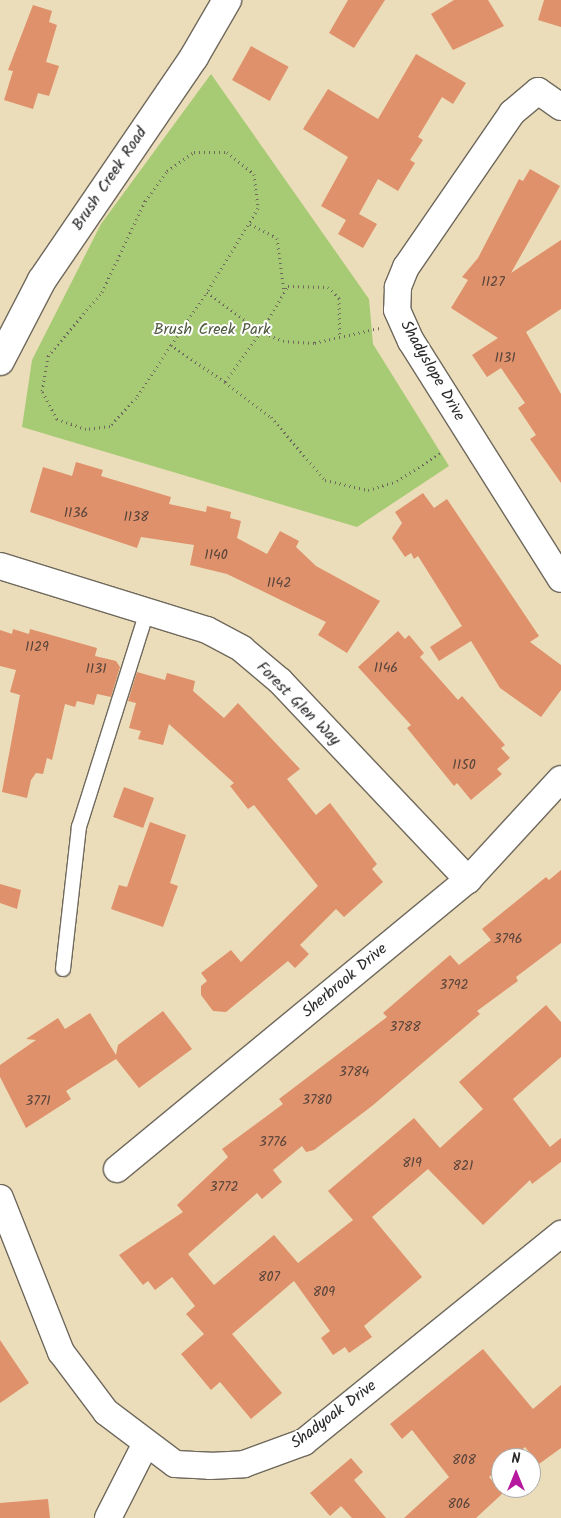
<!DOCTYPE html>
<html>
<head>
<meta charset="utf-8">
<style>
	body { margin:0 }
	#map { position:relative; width:561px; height:1518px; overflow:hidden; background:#ecddba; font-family:Kalam,sans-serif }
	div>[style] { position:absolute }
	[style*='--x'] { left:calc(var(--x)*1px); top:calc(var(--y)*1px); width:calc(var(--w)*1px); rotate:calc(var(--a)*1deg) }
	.green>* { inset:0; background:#a7ca74 }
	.building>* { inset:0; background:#df916b; transform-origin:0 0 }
	.path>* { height:3px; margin-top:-1.5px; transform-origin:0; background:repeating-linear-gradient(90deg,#6f695d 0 1px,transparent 0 5px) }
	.roads { filter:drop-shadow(1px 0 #6f695d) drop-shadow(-1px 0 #6f695d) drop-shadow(0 1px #6f695d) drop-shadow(0 -1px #6f695d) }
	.service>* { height:14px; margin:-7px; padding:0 7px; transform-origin:7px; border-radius:7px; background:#fff }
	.minor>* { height:26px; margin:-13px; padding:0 13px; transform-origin:13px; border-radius:13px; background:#fff }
	.tertiary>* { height:28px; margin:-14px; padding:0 14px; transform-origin:14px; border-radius:14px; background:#fff }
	span { translate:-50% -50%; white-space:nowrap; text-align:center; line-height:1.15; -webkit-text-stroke:4px #fff; paint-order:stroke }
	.number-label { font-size:14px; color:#58443b }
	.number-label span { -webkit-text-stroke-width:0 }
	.street-label { font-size:16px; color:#2b2b2b }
	.park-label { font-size:16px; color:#505b41 }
	.north { position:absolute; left:491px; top:1448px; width:50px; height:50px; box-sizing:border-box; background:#fff; border:1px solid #aaa; border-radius:50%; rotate:0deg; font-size:14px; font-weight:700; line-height:20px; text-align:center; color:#2b2b2b }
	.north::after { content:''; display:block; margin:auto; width:18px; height:22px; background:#b5179e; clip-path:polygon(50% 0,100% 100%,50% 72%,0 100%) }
</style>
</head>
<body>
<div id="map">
	<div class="green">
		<div style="clip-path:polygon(211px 74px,369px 299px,373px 344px,449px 466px,357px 527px,22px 427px,32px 360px,101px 224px)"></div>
	</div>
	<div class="building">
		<div style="clip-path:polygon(348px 0,385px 0,354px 48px,329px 33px)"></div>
		<div style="clip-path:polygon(454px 0,488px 0,504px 26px,453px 50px,431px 14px)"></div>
		<div style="clip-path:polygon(544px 0,561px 0,561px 27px,538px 20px)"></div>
		<div style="clip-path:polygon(33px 5px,52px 11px,49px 22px,57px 25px,46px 62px,59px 66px,49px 96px,38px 93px,33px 109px,4px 100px,13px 71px,8px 70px)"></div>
		<div style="left:251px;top:46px;width:43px;height:39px;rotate:29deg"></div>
		<div style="clip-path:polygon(416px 54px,466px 83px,453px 104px,442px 97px,418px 137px,423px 140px,410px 160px,415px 163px,398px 191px,378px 179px,359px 214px,377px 224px,363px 248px,338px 234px,346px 220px,321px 206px,348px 157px,303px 129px,328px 89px,378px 119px)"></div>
		<div style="clip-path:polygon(530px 169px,560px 186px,511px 273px,561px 240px,561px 309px,526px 332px,561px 394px,561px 483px,530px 439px,536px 435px,518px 408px,525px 403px,501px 368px,487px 377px,472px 355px,498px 338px,451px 308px,468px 280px,462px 277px,478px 258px,519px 179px,523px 181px)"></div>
		<div style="clip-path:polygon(76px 462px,103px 470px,101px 476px,171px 497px,169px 504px,206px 512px,207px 506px,231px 512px,230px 518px,241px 521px,237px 538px,267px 554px,280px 531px,299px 541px,296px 547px,316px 566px,380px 601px,347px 653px,318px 635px,326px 622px,227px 574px,190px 565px,194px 545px,141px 537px,137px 548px,30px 512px,43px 467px,72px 476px)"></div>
		<div style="clip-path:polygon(423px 493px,434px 508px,447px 499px,539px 636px,530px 642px,561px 665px,561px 690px,541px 717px,500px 688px,471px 641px,439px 661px,430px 647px,462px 626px,418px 556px,414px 559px,411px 553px,405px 557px,392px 538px,402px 523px,395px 512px)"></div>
		<div style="clip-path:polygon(13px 629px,29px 634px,30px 629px,97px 648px,95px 656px,116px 661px,120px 667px,111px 697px,97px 694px,94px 705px,77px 701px,75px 707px,65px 704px,52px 760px,47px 758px,43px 774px,36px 773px,31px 780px,27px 798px,2px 792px,20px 695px,10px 692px,16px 670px,0 666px,0 630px,12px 634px)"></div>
		<div style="clip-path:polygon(398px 631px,405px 639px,409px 635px,424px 653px,420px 657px,458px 700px,462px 696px,505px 745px,501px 748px,510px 758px,497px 769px,502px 774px,471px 800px,457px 783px,454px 786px,407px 728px,411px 725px,358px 667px)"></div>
		<div style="clip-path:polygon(137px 672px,165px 680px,167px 673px,195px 681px,193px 691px,224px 718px,238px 703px,300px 769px,287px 779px,316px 815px,330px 803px,377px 864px,372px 869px,383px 882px,344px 917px,336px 909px,300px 945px,309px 954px,295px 968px,288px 961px,226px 1012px,213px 1011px,201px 995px,201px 986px,207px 981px,201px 973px,231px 950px,241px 962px,318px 886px,254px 805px,248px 809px,230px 786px,234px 783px,169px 724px,163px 745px,138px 739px,141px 731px,129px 728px,136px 703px,128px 701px)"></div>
		<div style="left:124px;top:787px;width:32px;height:32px;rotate:20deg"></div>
		<div style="clip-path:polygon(150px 822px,186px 835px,170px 883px,178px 886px,163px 927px,111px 909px,119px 885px,127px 887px)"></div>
		<div style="clip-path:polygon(561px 870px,561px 943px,516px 977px,518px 981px,477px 1011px,480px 1014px,372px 1106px,314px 1150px,306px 1152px,302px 1146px,273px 1170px,282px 1182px,262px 1199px,257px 1193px,188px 1254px,214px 1285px,274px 1235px,298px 1263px,353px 1220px,328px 1191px,414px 1118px,440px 1148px,483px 1109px,459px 1082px,546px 1005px,561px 1022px,561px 1057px,513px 1099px,550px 1147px,561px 1138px,561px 1162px,532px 1184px,530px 1180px,483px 1225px,428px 1169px,372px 1217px,422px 1277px,364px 1326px,372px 1337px,349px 1353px,345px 1347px,333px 1355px,321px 1338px,330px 1331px,294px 1281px,232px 1334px,282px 1393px,251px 1419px,220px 1382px,211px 1390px,181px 1354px,204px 1334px,186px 1314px,195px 1306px,172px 1277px,155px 1290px,148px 1281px,143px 1285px,119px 1255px,183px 1212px,177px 1205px,228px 1157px,222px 1149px,283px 1104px,279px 1099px,387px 1017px,383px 1013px,450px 955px,459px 965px,491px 940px,482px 929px,546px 877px,549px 880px)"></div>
		<div style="clip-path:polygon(0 884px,21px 890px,17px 909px,0 903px)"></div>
		<div style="clip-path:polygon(163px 1011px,192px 1049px,139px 1088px,116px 1059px,66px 1091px,71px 1099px,26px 1128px,0 1077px,0 1065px,36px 1040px,26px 1039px,58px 1018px,65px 1029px,90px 1013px,116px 1055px,118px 1045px)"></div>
		<div style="clip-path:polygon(0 1340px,29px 1383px,0 1403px)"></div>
		<div style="clip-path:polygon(483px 1349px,533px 1409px,561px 1385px,561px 1448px,539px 1464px,525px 1447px,512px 1458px,501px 1458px,501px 1467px,489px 1477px,503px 1493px,476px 1518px,404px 1518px,449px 1477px,412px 1430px,402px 1439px,390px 1424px)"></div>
		<div style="clip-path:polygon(351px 1458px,363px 1472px,354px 1480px,386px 1518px,352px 1518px,341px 1506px,330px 1516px,310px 1493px)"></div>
		<div style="clip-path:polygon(48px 1499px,50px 1518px,0 1518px,0 1503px)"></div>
	</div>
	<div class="path">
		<div style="--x:250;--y:224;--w:30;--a:27"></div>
		<div style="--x:277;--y:238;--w:54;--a:82.6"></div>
		<div style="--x:379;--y:328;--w:67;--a:167"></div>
		<div style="--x:314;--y:343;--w:30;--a:-176"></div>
		<div style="--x:284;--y:341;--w:25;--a:-159"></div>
		<div style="--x:261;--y:332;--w:62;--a:125.8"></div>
		<div style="--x:225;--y:382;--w:58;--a:37.3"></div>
		<div style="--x:271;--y:417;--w:83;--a:49.4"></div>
		<div style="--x:325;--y:480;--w:44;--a:13.1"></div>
		<div style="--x:368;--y:490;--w:30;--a:-17"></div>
		<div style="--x:397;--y:481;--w:54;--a:-32.8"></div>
		<div style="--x:171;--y:345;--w:64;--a:-55.8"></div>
		<div style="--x:225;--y:382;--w:65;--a:-145.6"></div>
		<div style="--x:171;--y:345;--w:64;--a:123.4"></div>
		<div style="--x:136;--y:398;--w:38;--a:133"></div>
		<div style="--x:110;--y:426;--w:24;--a:173"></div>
		<div style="--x:86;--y:429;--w:31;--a:-161"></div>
		<div style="--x:57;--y:419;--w:32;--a:-118"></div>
		<div style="--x:42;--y:391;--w:36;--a:-80"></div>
		<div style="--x:48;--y:356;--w:84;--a:-49.8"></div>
		<div style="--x:102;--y:292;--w:101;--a:-64.7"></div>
		<div style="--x:145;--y:201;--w:37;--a:-54"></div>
		<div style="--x:167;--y:171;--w:33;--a:-35"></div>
		<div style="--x:194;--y:152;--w:33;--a:0"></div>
		<div style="--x:227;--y:152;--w:35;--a:39"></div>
		<div style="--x:254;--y:174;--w:34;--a:83"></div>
		<div style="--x:258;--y:208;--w:98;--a:121.3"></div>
		<div style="--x:207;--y:292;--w:67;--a:36.5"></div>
		<div style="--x:261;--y:332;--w:53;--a:-59.6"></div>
		<div style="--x:288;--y:286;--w:40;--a:1.4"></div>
		<div style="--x:328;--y:287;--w:16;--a:45"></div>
		<div style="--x:339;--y:298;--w:39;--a:89"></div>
	</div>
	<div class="roads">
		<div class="service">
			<div style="--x:63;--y:969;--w:143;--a:-83.6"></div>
			<div style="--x:79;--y:827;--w:226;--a:-72.5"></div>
		</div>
		<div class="minor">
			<div style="--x:561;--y:107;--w:28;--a:-145"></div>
			<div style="--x:538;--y:91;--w:34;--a:140"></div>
			<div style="--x:512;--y:113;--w:187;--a:124.5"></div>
			<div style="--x:406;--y:267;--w:22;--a:112"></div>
			<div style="--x:398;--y:287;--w:23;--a:92"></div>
			<div style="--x:397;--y:310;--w:34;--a:66"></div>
			<div style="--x:411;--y:341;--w:281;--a:57.8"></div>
			<div style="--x:0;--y:566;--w:217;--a:17.2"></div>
			<div style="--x:207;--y:630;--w:40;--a:28"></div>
			<div style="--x:242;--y:649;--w:50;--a:40.1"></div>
			<div style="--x:280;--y:681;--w:274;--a:46.6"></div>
			<div style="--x:117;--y:1169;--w:455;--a:-39.5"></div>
			<div style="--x:468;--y:880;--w:137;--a:-47.4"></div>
			<div style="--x:0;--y:1198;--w:166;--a:68.4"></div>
			<div style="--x:61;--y:1352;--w:75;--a:53.1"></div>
			<div style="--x:106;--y:1412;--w:86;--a:37"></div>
			<div style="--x:175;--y:1464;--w:35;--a:3"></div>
			<div style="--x:210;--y:1466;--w:34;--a:-3"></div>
			<div style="--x:244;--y:1464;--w:64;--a:-20.1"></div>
			<div style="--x:304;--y:1442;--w:331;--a:-39"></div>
			<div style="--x:108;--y:1518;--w:84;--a:-63.1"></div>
		</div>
		<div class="tertiary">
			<div style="--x:0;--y:361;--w:91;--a:-62.6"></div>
			<div style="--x:42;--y:280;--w:270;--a:-55.7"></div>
			<div style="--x:194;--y:57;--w:66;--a:-59.9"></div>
		</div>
	</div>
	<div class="number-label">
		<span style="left:493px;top:282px">1127</span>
		<span style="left:505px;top:358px">1131</span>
		<span style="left:76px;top:513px">1136</span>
		<span style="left:136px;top:517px">1138</span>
		<span style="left:216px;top:555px">1140</span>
		<span style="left:279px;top:583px">1142</span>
		<span style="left:37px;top:647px">1129</span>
		<span style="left:386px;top:668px">1146</span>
		<span style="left:96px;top:669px">1131</span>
		<span style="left:464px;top:765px">1150</span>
		<span style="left:508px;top:939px">3796</span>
		<span style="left:454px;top:985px">3792</span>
		<span style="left:405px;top:1027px">3788</span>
		<span style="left:354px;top:1072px">3784</span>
		<span style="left:317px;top:1100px">3780</span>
		<span style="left:38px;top:1101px">3771</span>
		<span style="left:273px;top:1142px">3776</span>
		<span style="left:412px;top:1163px">819</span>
		<span style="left:463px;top:1166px">821</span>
		<span style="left:224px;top:1187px">3772</span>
		<span style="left:269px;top:1277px">807</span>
		<span style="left:324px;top:1292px">809</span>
		<span style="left:464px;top:1460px">808</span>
		<span style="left:459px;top:1504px">806</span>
	</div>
	<div class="street-label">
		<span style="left:110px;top:179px;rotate:-56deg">Brush Creek Road</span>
		<span style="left:432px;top:371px;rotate:60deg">Shadyslope Drive</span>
		<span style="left:298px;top:704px;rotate:45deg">Forest Glen Way</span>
		<span style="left:345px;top:981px;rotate:-40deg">Sherbrook Drive</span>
		<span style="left:334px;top:1415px;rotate:-37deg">Shadyoak Drive</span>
	</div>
	<div class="park-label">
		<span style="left:212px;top:330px">Brush Creek Park</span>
	</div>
	<div class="north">N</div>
</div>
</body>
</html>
